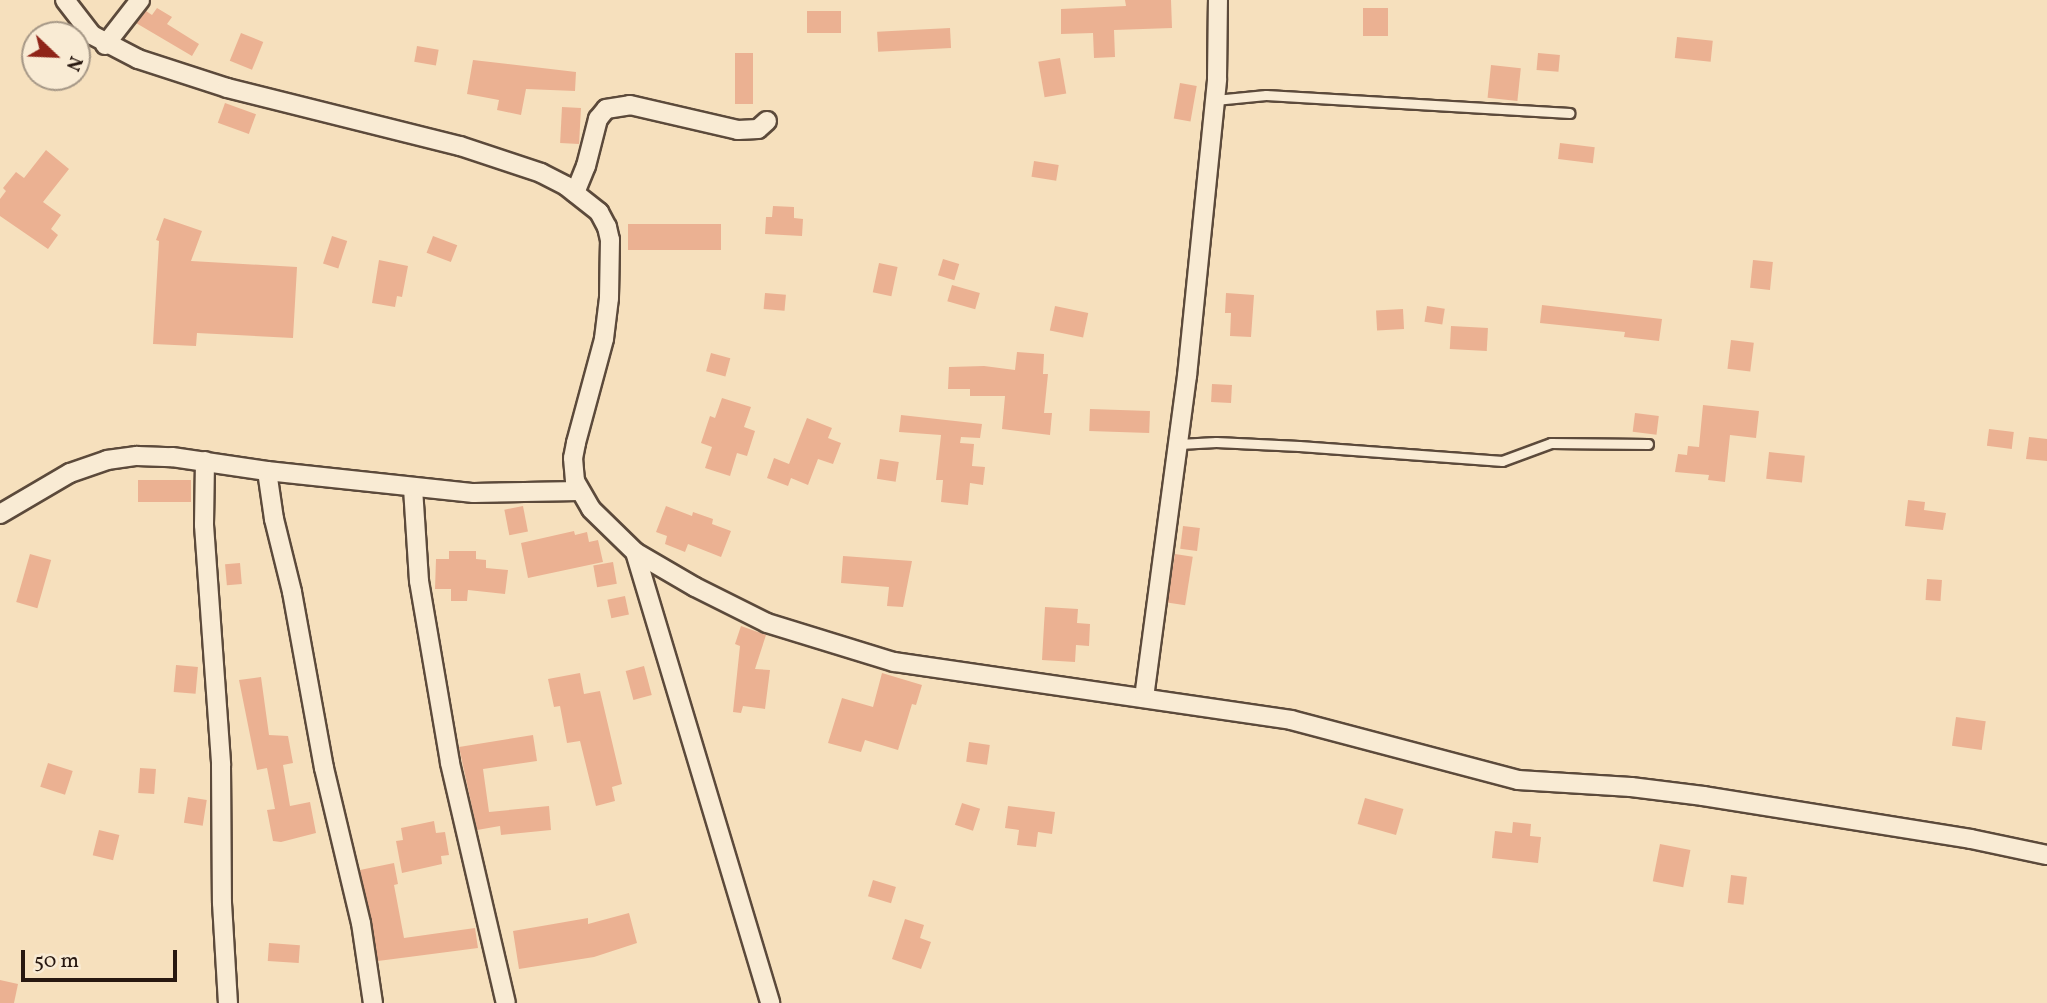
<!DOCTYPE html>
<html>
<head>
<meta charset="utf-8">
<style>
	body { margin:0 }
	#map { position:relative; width:2047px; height:1003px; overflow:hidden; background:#f6e0bd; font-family:Vollkorn,serif }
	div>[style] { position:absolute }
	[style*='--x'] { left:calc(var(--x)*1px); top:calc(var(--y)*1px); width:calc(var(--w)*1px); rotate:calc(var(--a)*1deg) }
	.building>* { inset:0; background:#ebb192; transform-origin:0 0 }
	.roads { filter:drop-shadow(2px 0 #5c4a3b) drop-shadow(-2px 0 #5c4a3b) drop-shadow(0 2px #5c4a3b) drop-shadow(0 -2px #5c4a3b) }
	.service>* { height:9px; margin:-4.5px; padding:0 4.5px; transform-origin:4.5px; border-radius:4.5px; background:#f9ebd4 }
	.minor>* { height:18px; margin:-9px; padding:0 9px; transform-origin:9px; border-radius:9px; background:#f9ebd4 }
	span { translate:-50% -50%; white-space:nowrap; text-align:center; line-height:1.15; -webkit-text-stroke:5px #f9ebd4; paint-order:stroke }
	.north { position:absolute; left:21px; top:21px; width:70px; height:70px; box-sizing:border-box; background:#f9ebd4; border:2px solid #a59786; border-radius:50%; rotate:113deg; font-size:19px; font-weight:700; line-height:28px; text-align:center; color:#281810 }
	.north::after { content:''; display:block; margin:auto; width:24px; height:32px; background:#8f2418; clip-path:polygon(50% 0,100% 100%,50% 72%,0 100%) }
	.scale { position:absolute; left:21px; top:950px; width:156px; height:32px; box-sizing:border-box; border:4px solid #281810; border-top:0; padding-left:9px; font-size:21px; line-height:24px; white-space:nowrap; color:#281810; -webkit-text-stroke:5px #f9ebd4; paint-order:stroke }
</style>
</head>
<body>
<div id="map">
	<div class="building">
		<div style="clip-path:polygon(1125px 0,1171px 0,1172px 28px,1114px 30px,1115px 57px,1094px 58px,1093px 33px,1061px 34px,1061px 9px,1126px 6px)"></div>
		<div style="clip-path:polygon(157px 8px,172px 17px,167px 24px,199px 44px,192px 56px,136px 23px,146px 11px,152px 15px)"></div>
		<div style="left:1363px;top:8px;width:25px;height:28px"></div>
		<div style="left:841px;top:11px;width:22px;height:34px;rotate:90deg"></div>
		<div style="left:950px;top:28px;width:20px;height:73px;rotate:87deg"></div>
		<div style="left:241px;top:33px;width:24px;height:30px;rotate:22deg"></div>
		<div style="left:1677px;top:37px;width:36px;height:21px;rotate:6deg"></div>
		<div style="left:417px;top:46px;width:22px;height:16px;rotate:10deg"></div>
		<div style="left:735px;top:53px;width:18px;height:51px"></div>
		<div style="left:1538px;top:53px;width:22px;height:17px;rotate:5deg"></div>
		<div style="left:1060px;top:58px;width:36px;height:22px;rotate:80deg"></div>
		<div style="clip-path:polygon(473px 60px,576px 72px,575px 91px,526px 89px,521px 115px,497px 110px,499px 100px,467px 94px)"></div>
		<div style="left:1491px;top:65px;width:30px;height:33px;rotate:6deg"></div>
		<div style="left:1180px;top:83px;width:17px;height:36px;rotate:10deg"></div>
		<div style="left:225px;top:103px;width:33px;height:21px;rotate:20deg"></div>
		<div style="left:562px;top:107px;width:19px;height:36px;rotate:3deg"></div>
		<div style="left:1560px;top:143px;width:35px;height:16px;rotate:7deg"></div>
		<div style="clip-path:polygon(46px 150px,69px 169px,43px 202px,61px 215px,51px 229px,58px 235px,48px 249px,0 216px,0 199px,6px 191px,3px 188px,16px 172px,24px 178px)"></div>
		<div style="left:1034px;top:161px;width:25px;height:16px;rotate:9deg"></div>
		<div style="clip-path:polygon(773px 206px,794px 207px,794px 218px,803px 219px,802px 236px,765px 234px,766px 217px,772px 217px)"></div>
		<div style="clip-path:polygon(164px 218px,202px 231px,191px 261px,297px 267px,293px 338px,197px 333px,196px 346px,153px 344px,159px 241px,156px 240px)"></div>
		<div style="left:721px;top:224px;width:26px;height:93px;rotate:90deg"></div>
		<div style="left:332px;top:236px;width:16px;height:29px;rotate:18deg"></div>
		<div style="left:433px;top:236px;width:26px;height:18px;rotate:21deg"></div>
		<div style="left:943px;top:259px;width:17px;height:17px;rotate:17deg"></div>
		<div style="clip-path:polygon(379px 260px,408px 266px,402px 297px,397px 296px,395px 307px,372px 303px)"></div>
		<div style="left:1753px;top:260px;width:20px;height:28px;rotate:6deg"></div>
		<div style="left:879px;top:263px;width:19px;height:30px;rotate:12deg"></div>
		<div style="left:952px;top:285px;width:29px;height:17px;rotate:16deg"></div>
		<div style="left:765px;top:293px;width:21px;height:16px;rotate:5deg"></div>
		<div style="clip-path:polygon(1226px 293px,1254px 295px,1251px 337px,1230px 336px,1231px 313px,1225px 313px)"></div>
		<div style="clip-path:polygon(1542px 305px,1662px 319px,1659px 341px,1624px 337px,1625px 332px,1540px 323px)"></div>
		<div style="left:1055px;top:306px;width:34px;height:25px;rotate:12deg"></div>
		<div style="left:1427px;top:306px;width:18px;height:16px;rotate:9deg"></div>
		<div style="left:1403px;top:309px;width:20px;height:27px;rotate:87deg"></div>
		<div style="left:1451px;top:326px;width:37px;height:23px;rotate:3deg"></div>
		<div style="left:1731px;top:340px;width:23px;height:29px;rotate:7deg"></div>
		<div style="clip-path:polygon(1017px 352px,1044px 354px,1043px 374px,1048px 374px,1044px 413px,1052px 413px,1050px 435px,1002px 429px,1005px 396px,970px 396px,970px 389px,948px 389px,949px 367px,984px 366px,1015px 370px)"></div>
		<div style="left:711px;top:353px;width:20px;height:19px;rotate:15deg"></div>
		<div style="left:1212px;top:384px;width:20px;height:18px;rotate:3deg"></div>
		<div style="clip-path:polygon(722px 398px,751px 407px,744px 427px,755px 431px,747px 456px,737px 453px,730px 476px,705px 468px,712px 447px,701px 443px,710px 416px,715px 418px)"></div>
		<div style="clip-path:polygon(1703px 405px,1759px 411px,1756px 438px,1730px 435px,1725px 482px,1708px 480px,1709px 475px,1675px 472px,1678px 454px,1687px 455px,1688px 446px,1699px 447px)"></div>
		<div style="left:1090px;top:409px;width:60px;height:22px;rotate:2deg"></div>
		<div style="left:1635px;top:413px;width:24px;height:19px;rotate:7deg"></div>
		<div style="clip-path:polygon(901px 415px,982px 424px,980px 438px,961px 437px,960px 443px,974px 444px,972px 466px,985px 467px,983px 485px,970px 483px,968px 505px,941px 502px,943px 480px,936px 480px,941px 435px,899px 432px)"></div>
		<div style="clip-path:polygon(807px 418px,832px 428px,828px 438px,841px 443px,833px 464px,818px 459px,808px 485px,791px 478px,788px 486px,767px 478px,774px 458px,789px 464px)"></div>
		<div style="left:1989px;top:429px;width:25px;height:17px;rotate:7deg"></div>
		<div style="clip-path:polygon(2029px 437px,2047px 439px,2047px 461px,2026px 459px)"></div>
		<div style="left:1769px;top:452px;width:36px;height:27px;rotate:6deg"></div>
		<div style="left:880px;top:459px;width:19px;height:20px;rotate:9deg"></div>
		<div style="left:191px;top:480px;width:22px;height:53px;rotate:90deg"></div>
		<div style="clip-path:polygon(1908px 500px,1925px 502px,1924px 510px,1946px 513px,1943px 530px,1905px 526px)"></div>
		<div style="left:523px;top:506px;width:26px;height:19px;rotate:79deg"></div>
		<div style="clip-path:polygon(666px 506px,692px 516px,693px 512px,713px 519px,712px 524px,731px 531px,721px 557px,688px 544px,685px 552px,665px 544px,667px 536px,656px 532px)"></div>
		<div style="left:1183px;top:526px;width:17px;height:23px;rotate:7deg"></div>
		<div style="clip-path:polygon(574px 531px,575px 535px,587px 532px,589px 542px,598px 540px,603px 562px,528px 578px,521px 543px)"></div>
		<div style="clip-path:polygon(449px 551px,476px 551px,476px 559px,486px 560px,486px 568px,508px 570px,505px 594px,468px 590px,467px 601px,451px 601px,451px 589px,435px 589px,436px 559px,449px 559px)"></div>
		<div style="left:30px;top:554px;width:22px;height:50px;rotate:16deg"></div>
		<div style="left:1175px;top:554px;width:18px;height:49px;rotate:9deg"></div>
		<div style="clip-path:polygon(843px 556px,912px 561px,903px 607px,887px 606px,889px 587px,841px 583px)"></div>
		<div style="left:613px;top:562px;width:22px;height:20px;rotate:80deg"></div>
		<div style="left:240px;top:563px;width:21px;height:15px;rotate:85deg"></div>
		<div style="left:1927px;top:579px;width:15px;height:21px;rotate:4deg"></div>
		<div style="left:625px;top:596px;width:19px;height:18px;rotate:78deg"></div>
		<div style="clip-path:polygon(1045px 607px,1078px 609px,1077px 623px,1090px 624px,1089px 646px,1076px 645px,1075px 662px,1042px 660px)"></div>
		<div style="clip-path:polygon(741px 626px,766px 635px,755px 669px,770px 670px,765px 709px,743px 706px,741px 713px,733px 712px,740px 646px,735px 644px)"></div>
		<div style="left:176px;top:665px;width:22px;height:27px;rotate:5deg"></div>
		<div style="left:644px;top:666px;width:30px;height:19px;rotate:75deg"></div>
		<div style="clip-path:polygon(580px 673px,584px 694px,600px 691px,622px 784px,612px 787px,615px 801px,596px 806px,580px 741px,567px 743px,560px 706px,554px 707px,548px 679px)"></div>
		<div style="clip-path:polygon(882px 673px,922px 685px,916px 705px,912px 704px,898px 750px,865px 740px,861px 752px,828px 743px,842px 698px,873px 707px)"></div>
		<div style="clip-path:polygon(261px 677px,269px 735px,288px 736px,293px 763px,283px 765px,290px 806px,310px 802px,316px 833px,281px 842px,273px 841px,267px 810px,275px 809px,267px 768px,257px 770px,239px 680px)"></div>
		<div style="left:1956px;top:717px;width:30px;height:29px;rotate:8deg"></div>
		<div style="clip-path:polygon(533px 735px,537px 761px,483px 769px,489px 812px,549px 806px,551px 830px,501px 835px,500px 826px,477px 830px,459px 747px)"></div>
		<div style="left:969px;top:742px;width:21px;height:20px;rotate:8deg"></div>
		<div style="left:48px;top:763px;width:26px;height:25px;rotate:18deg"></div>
		<div style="left:140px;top:768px;width:16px;height:25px;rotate:4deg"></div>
		<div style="left:188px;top:797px;width:19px;height:26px;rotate:9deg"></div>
		<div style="left:1365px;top:798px;width:40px;height:27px;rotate:16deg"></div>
		<div style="left:962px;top:803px;width:19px;height:23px;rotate:18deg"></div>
		<div style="clip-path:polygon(1008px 806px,1055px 812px,1052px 834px,1038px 832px,1036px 847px,1017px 845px,1019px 830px,1005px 828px)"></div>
		<div style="clip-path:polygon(434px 821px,436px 833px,445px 832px,449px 855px,441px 856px,442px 864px,402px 873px,396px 841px,403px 840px,401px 828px)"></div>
		<div style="clip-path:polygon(1513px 822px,1531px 824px,1530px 836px,1541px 837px,1538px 863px,1492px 858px,1495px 831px,1512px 833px)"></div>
		<div style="left:99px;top:830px;width:21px;height:26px;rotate:14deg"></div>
		<div style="left:1660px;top:844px;width:31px;height:38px;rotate:11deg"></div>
		<div style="clip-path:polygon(394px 863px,398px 884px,394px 885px,404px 938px,475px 928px,478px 948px,378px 961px,360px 870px)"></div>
		<div style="left:1731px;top:875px;width:16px;height:28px;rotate:7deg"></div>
		<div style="left:873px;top:880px;width:24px;height:17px;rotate:17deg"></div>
		<div style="clip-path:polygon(629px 913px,637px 943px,594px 957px,519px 969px,513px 931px,588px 918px,588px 924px)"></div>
		<div style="clip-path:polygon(905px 919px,924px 925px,920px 938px,931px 942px,921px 969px,892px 959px)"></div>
		<div style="left:269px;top:943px;width:31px;height:18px;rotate:4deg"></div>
		<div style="clip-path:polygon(0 980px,18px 984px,14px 1003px,0 1003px)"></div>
	</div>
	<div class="roads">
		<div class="service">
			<div style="--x:1215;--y:100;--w:51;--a:-5.6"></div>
			<div style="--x:1266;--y:95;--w:304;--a:3.4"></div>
			<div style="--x:1179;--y:444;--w:37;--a:-3"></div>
			<div style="--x:1216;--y:442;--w:83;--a:2.8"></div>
			<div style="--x:1299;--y:446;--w:204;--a:4.2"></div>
			<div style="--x:1502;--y:461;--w:52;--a:-20.2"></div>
			<div style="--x:1551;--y:443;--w:97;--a:0.6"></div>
		</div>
		<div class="minor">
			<div style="--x:65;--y:0;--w:44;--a:52.4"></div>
			<div style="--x:92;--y:35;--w:52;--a:27.6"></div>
			<div style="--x:138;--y:59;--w:94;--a:18"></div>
			<div style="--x:227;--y:88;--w:240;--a:14"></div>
			<div style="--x:460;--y:146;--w:85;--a:18.4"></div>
			<div style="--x:541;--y:173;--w:28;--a:27"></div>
			<div style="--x:566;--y:186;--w:42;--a:38.2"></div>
			<div style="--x:599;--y:212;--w:17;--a:62"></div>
			<div style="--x:607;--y:227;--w:13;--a:77"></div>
			<div style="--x:610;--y:240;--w:58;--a:91"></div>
			<div style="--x:609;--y:298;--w:41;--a:97"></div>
			<div style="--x:604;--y:339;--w:108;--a:105.1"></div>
			<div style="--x:576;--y:443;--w:15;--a:101"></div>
			<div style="--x:573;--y:458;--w:23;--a:85"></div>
			<div style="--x:575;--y:481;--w:32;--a:60"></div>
			<div style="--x:591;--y:509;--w:62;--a:44.3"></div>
			<div style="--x:635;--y:552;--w:471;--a:73.3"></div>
			<div style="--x:105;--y:45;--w:57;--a:-52.1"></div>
			<div style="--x:575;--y:193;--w:29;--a:-68"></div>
			<div style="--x:586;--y:166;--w:49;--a:-75.7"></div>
			<div style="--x:598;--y:119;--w:13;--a:-51"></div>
			<div style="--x:606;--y:109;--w:24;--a:-9"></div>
			<div style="--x:630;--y:105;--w:111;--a:13"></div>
			<div style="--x:738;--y:130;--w:20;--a:-3"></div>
			<div style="--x:758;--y:129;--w:12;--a:-42"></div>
			<div style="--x:205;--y:461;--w:64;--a:90.9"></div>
			<div style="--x:204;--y:525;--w:241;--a:85.9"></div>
			<div style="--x:221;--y:765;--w:138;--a:89.6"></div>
			<div style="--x:222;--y:903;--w:100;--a:86.6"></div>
			<div style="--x:267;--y:471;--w:49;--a:81.7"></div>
			<div style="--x:274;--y:519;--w:75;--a:76.1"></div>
			<div style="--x:292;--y:592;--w:179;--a:79.7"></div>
			<div style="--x:324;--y:768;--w:159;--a:76.6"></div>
			<div style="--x:361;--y:923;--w:81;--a:81.5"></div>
			<div style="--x:413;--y:488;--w:93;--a:86.3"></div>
			<div style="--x:419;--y:581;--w:185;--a:80.3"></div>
			<div style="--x:450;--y:763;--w:246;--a:76.9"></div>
			<div style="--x:0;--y:514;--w:81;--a:-30.4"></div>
			<div style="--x:70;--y:473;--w:39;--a:-19"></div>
			<div style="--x:107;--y:460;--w:30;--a:-8"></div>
			<div style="--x:137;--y:456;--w:35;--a:2"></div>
			<div style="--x:172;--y:457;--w:96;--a:8.4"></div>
			<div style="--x:267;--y:471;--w:208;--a:6.1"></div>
			<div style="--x:474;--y:493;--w:105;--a:-1.1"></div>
			<div style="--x:635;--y:552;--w:69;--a:30.3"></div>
			<div style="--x:695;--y:587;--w:80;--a:26.6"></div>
			<div style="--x:767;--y:623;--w:133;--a:17.1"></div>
			<div style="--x:894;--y:662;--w:401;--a:8.3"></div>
			<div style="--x:1291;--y:720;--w:235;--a:14.8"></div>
			<div style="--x:1518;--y:780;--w:113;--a:3.5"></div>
			<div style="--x:1631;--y:787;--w:73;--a:7.1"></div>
			<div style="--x:1703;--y:796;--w:271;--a:9.1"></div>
			<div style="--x:1971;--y:839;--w:78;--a:11.9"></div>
			<div style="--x:1144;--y:698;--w:325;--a:-82.4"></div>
			<div style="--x:1187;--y:376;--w:299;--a:-84.2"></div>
			<div style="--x:1217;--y:79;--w:79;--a:-89.3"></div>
		</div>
	</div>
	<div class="north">N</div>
	<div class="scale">50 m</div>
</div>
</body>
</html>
